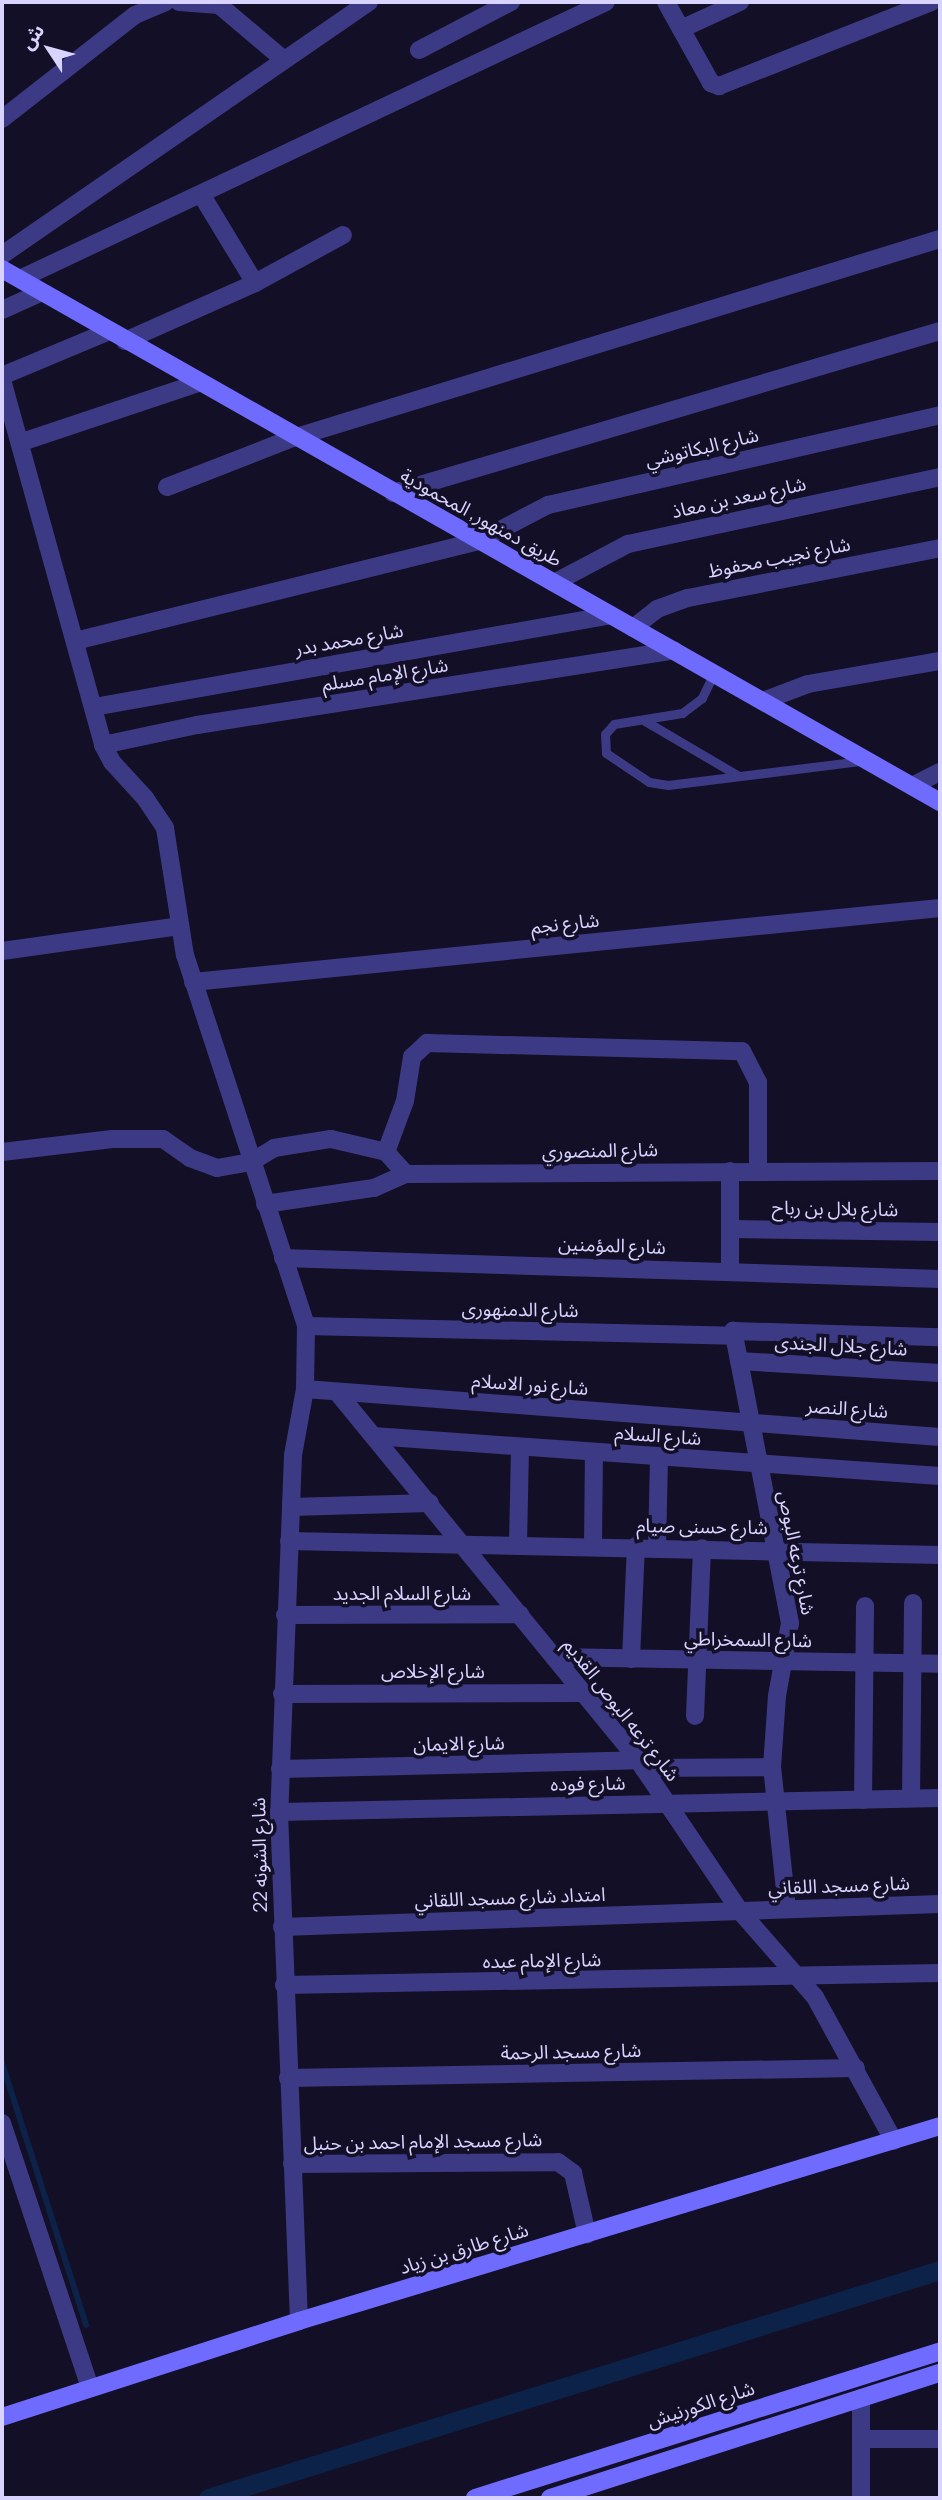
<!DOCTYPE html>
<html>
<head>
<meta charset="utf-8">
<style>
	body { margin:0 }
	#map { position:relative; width:942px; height:2500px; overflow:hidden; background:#130f26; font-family:Manrope,"Noto Sans Arabic",sans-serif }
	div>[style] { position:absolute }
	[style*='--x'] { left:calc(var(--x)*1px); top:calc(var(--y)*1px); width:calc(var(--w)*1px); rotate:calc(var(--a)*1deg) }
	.stream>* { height:6px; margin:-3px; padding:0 3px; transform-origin:3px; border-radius:3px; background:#0c2248 }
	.canal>* { height:19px; margin:-9.5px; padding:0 9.5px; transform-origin:9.5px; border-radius:9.5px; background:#0c2248 }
	.lane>* { height:9px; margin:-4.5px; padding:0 4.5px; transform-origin:4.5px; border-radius:4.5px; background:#3d3a85 }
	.street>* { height:18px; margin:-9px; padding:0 9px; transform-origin:9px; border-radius:9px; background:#3d3a85 }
	.secondary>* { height:18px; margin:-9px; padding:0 9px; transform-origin:9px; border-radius:9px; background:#6f6bff }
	span { translate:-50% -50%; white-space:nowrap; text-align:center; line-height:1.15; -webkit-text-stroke:7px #130f26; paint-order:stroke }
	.street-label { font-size:19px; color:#d9d4ff }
	.frame { position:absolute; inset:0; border:4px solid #d9d4ff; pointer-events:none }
	.north { position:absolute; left:14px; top:14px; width:70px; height:70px; -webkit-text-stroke:5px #130f26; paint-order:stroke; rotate:306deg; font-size:19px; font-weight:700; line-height:28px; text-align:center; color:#d9d4ff }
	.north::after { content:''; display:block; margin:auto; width:24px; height:32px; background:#d9d4ff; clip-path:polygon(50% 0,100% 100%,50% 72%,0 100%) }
</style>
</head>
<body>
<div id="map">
	<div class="stream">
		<div style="--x:2;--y:2063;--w:275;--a:72.2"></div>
	</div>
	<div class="canal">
		<div style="--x:208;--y:2498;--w:767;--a:-17.3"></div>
	</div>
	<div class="lane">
		<div style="--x:714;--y:673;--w:28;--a:116"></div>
		<div style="--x:702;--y:698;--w:25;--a:143"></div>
		<div style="--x:682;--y:713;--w:69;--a:170.8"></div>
		<div style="--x:614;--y:724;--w:13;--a:132"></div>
		<div style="--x:605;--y:734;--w:19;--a:87"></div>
		<div style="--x:606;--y:753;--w:52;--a:34"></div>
		<div style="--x:649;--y:782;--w:19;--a:9"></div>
		<div style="--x:668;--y:785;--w:195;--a:-7.1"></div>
		<div style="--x:645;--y:721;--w:107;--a:30.4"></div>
	</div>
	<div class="street">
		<div style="--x:179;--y:2;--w:40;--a:4.3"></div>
		<div style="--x:219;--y:5;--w:85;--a:40.2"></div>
		<div style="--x:666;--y:2;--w:93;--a:60.9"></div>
		<div style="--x:711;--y:83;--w:9;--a:21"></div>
		<div style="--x:719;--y:86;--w:228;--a:-21.6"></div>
		<div style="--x:681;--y:29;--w:65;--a:-24.6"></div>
		<div style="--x:419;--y:50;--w:104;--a:-27.6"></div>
		<div style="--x:2;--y:119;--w:169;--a:-38"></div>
		<div style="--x:135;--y:15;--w:33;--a:-23"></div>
		<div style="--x:201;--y:194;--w:104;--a:58.8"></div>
		<div style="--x:2;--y:255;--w:446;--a:-34.6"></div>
		<div style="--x:20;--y:279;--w:648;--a:-25.3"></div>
		<div style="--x:2;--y:310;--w:42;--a:-24.1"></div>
		<div style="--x:125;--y:341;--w:142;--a:-24"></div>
		<div style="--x:255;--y:283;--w:100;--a:-28.6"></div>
		<div style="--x:2;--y:376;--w:114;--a:-22.7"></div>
		<div style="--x:2;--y:380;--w:379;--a:74.5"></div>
		<div style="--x:103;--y:745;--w:19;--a:62"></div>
		<div style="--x:112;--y:762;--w:49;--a:47.5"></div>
		<div style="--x:145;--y:798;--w:36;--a:56"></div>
		<div style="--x:165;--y:828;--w:129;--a:81.1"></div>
		<div style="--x:185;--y:955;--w:390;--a:71.9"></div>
		<div style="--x:306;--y:1326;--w:63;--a:90.9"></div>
		<div style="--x:305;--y:1389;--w:67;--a:100.3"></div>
		<div style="--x:293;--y:1455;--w:357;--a:92.2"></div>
		<div style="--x:279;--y:1812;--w:509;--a:87.75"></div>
		<div style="--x:22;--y:442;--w:186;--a:-18.5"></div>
		<div style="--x:167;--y:487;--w:135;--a:-21.3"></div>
		<div style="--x:293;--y:438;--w:677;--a:-17.1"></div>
		<div style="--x:393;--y:493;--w:570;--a:-16.5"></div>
		<div style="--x:554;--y:583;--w:84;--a:-27.8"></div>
		<div style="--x:628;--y:544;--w:319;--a:-12.1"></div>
		<div style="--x:633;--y:628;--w:31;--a:-38"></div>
		<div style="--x:657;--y:609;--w:33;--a:-20"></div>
		<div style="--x:688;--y:598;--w:257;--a:-11.2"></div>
		<div style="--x:75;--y:641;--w:416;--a:-13.9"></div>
		<div style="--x:479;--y:541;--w:78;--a:-27.6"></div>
		<div style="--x:548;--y:505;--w:402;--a:-12.9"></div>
		<div style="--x:763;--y:701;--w:48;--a:-20.7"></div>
		<div style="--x:808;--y:684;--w:134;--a:-9.9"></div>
		<div style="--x:94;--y:707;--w:525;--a:-10.09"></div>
		<div style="--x:103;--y:745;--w:96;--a:-12"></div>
		<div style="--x:197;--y:725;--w:483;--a:-8.9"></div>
		<div style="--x:912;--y:786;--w:31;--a:-27"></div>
		<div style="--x:2;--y:951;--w:179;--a:-8"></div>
		<div style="--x:193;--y:982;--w:751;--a:-5.66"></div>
		<div style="--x:2;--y:1152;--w:111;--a:-6.7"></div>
		<div style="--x:112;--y:1139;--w:51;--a:0"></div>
		<div style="--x:163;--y:1139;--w:33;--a:35"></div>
		<div style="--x:190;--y:1158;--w:29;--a:20"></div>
		<div style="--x:217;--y:1168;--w:35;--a:-10"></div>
		<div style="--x:251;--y:1162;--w:27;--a:-31"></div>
		<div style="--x:274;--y:1148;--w:58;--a:-9"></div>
		<div style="--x:331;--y:1139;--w:57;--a:13.3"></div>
		<div style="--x:386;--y:1152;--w:30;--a:48"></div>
		<div style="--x:386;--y:1152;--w:54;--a:-69.6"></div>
		<div style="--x:405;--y:1101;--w:45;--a:-81"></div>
		<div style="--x:412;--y:1057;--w:21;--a:-43"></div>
		<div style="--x:427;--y:1043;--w:315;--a:1.5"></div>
		<div style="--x:742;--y:1051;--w:35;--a:63"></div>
		<div style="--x:758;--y:1082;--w:89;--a:90"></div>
		<div style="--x:265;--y:1204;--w:110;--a:-8.4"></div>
		<div style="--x:374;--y:1188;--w:35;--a:-24"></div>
		<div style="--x:406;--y:1174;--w:534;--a:-0.32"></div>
		<div style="--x:730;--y:1229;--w:210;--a:0.8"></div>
		<div style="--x:283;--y:1258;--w:657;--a:1.83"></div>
		<div style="--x:730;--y:1270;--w:99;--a:-90"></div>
		<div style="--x:306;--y:1326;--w:428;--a:1.3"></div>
		<div style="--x:739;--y:1361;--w:201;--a:3.4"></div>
		<div style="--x:305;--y:1389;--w:637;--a:4.32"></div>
		<div style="--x:337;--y:1392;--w:475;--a:50.7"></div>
		<div style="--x:638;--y:1760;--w:181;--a:56"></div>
		<div style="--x:739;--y:1910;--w:116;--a:48.9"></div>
		<div style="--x:815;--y:1997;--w:164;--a:61.3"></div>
		<div style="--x:373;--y:1436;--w:568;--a:4.04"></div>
		<div style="--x:291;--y:1507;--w:139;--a:-1.6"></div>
		<div style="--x:289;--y:1541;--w:651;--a:1.23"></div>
		<div style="--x:518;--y:1544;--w:97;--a:-88.8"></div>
		<div style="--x:593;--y:1545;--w:92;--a:-89.4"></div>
		<div style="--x:657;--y:1547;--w:90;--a:-88.7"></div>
		<div style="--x:285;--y:1615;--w:235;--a:-0.2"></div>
		<div style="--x:554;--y:1657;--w:386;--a:1"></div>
		<div style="--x:631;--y:1659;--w:113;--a:-87.5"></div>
		<div style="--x:282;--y:1694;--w:301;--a:-0.2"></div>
		<div style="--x:695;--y:1716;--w:168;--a:-87.6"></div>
		<div style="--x:643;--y:1768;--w:129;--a:-0.4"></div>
		<div style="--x:280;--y:1769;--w:358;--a:-1.4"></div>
		<div style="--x:911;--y:1798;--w:195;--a:-89.4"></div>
		<div style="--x:863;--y:1800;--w:194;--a:-89.4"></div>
		<div style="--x:279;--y:1812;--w:661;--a:-1.21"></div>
		<div style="--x:787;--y:1909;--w:143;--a:-96"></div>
		<div style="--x:772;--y:1767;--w:71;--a:-86"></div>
		<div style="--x:777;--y:1696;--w:74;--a:-79.9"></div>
		<div style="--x:790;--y:1623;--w:298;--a:-101"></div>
		<div style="--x:733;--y:1331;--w:207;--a:1.7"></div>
		<div style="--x:282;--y:1927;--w:658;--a:-2"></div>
		<div style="--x:284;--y:1985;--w:656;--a:-1.05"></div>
		<div style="--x:288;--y:2078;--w:568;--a:-1.01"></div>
		<div style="--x:2;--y:2123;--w:279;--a:71.6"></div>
		<div style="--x:292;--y:2164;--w:266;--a:-0.4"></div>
		<div style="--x:558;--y:2162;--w:19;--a:36"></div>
		<div style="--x:573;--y:2173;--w:63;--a:77.1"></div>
		<div style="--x:861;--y:2439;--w:79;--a:0"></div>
		<div style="--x:861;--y:2498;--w:100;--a:-90"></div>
	</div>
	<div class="secondary">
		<div style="--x:2;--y:269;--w:1079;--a:29.61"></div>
		<div style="--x:2;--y:2417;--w:312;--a:-17.9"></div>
		<div style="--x:299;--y:2321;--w:670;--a:-16.92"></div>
		<div style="--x:475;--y:2498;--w:488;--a:-17.5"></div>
		<div style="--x:550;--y:2498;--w:410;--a:-17.8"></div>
	</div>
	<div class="street-label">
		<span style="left:702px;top:448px;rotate:-13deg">شارع البكاتوشي</span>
		<span style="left:739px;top:498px;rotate:-12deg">شارع سعد بن معاذ</span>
		<span style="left:481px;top:518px;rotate:29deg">طريق دمنهور, المحمودية</span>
		<span style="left:779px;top:558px;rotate:-11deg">شارع نجيب محفوظ</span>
		<span style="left:349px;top:640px;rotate:-10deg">شارع محمد بدر</span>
		<span style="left:385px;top:675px;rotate:-9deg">شارع الإمام مسلم</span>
		<span style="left:565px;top:924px;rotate:-6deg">شارع نجم</span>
		<span style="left:600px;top:1151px;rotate:-1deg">شارع المنصوري</span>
		<span style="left:835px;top:1209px;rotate:1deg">شارع بلال بن رباح</span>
		<span style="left:612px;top:1246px;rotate:2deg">شارع المؤمنين</span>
		<span style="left:520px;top:1310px;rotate:1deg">شارع الدمنهورى</span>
		<span style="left:841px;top:1346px;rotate:3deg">شارع جلال الجندى</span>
		<span style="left:530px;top:1385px;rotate:4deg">شارع نور الاسلام</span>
		<span style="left:847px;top:1409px;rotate:4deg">شارع النصر</span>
		<span style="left:658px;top:1436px;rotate:4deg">شارع السلام</span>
		<span style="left:702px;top:1527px;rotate:1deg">شارع حسنى صيام</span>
		<span style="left:796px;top:1553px;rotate:79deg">شارع ترعه البوص</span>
		<span style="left:402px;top:1594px">شارع السلام الجديد</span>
		<span style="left:748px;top:1640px;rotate:1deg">شارع السمخراطي</span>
		<span style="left:433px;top:1672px">شارع الإخلاص</span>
		<span style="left:621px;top:1710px;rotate:52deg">شارع ترعه البوص القديم</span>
		<span style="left:459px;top:1744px;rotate:-1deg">شارع الايمان</span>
		<span style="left:588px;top:1784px;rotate:-1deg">شارع فوده</span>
		<span style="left:260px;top:1855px;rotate:-91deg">شارع الشونه 22</span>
		<span style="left:839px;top:1886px;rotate:-2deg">شارع مسجد اللقاني</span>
		<span style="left:510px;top:1898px;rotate:-2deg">امتداد شارع مسجد اللقاني</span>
		<span style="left:542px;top:1961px;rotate:-1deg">شارع الإمام عبده</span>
		<span style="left:571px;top:2052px;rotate:-1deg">شارع مسجد الرحمة</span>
		<span style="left:423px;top:2142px;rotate:-1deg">شارع مسجد الإمام احمد بن حنبل</span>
		<span style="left:464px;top:2249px;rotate:-17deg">شارع طارق بن زياد</span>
		<span style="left:701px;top:2405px;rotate:-18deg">شارع الكورنيش</span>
	</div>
	<div class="frame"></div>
	<div class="north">ش</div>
</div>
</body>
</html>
